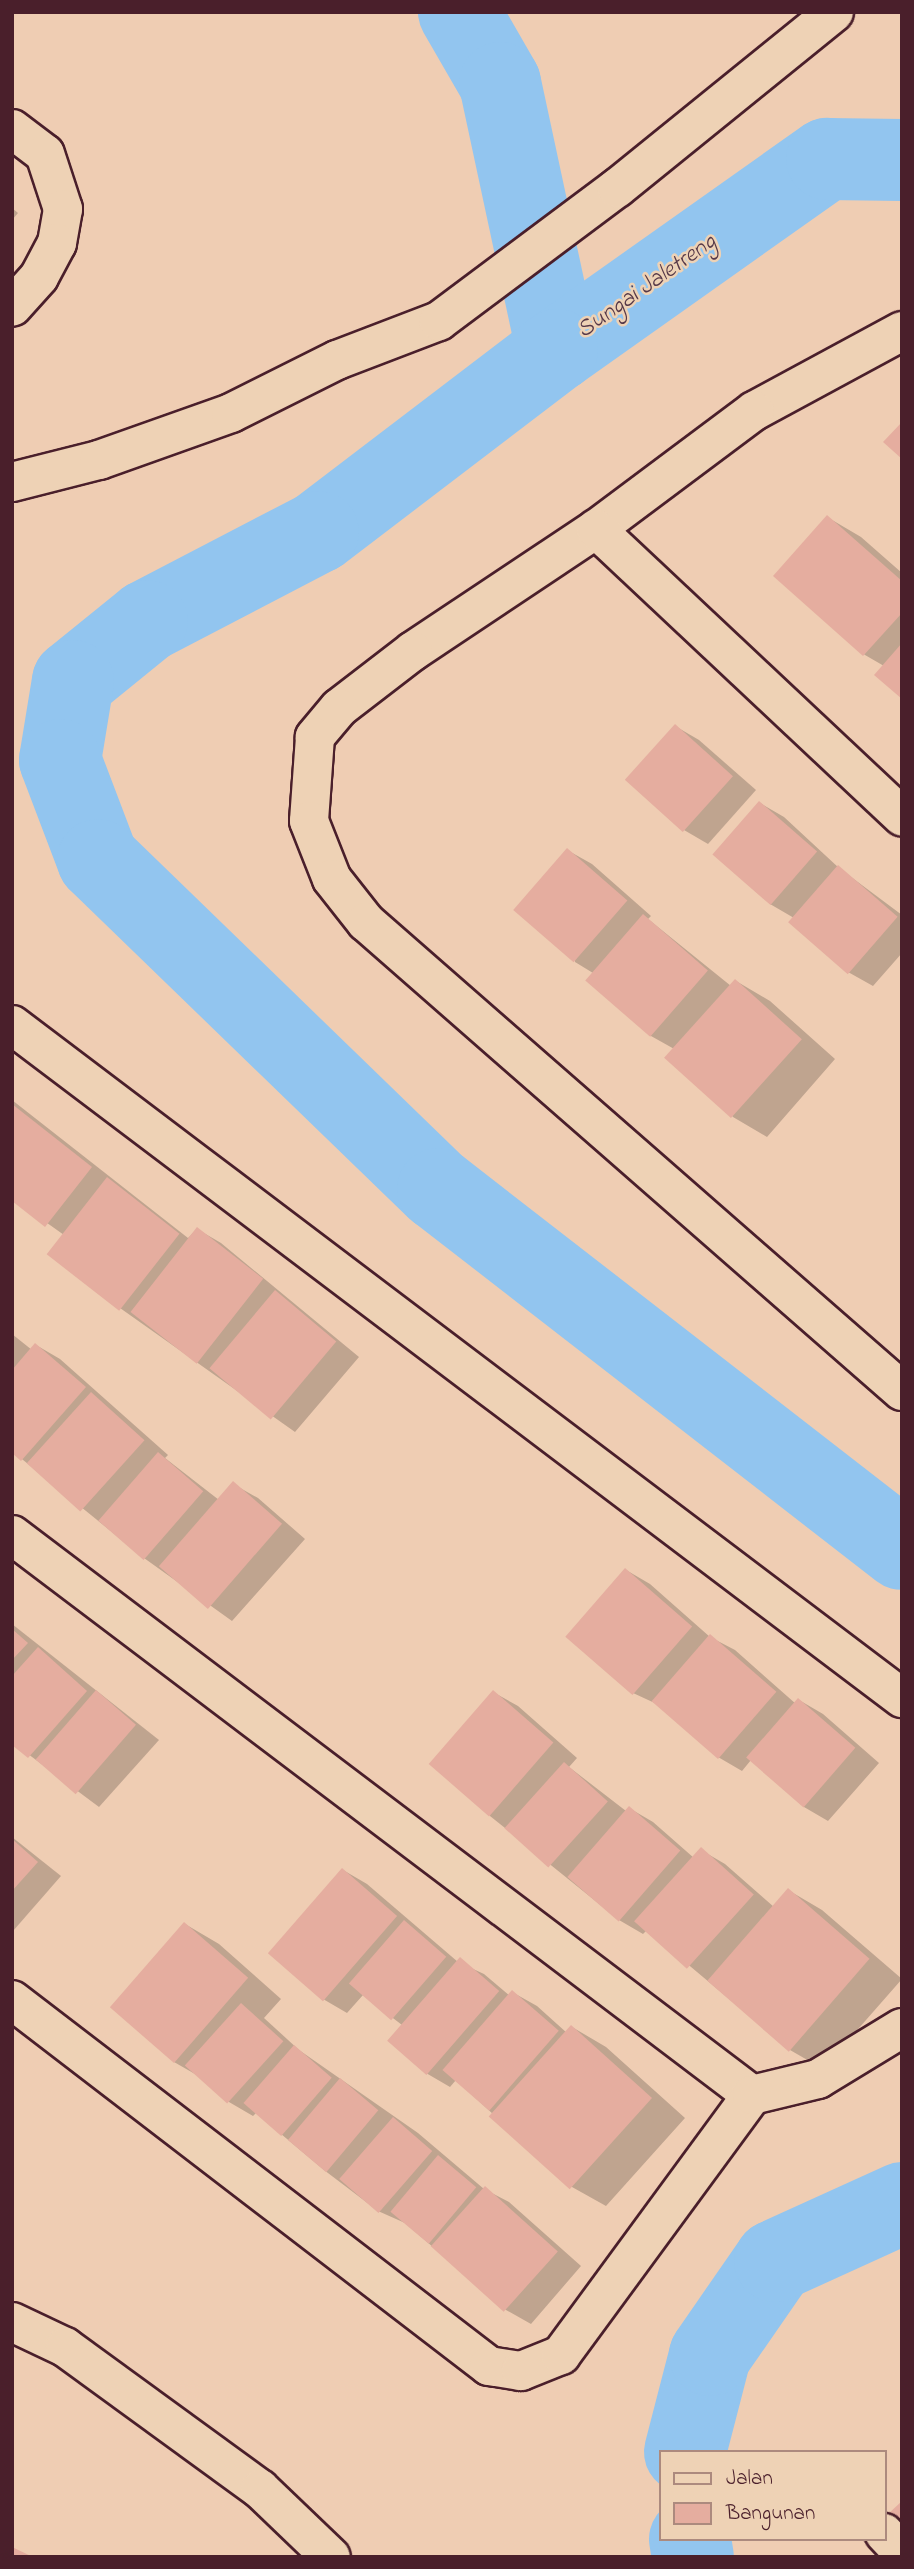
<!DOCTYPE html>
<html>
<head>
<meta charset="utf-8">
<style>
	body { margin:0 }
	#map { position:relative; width:914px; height:2569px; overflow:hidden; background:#efcdb3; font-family:"Indie Flower",sans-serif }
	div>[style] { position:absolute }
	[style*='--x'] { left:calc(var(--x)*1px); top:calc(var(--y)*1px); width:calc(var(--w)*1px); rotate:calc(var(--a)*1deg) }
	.shadow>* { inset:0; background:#0003 }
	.river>* { height:82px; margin:-41px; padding:0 41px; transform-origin:41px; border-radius:41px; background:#92c5ef }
	.building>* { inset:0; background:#e5ad9f; transform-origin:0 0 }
	.roads { filter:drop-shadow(2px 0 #4a1f2b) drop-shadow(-2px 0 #4a1f2b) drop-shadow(0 2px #4a1f2b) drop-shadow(0 -2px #4a1f2b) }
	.minor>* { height:38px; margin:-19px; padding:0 19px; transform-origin:19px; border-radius:19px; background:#eed2b5 }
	span { translate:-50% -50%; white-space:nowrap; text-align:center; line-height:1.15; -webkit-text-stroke:5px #eed2b5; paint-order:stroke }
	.water-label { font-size:24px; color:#553848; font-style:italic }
	.frame { position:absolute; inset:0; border:14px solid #4a1f2b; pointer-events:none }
	.legend { position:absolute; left:659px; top:2450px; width:228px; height:91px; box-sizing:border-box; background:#eed2b5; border:2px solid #ac8a7e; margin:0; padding:9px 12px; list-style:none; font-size:21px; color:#4a1f2b }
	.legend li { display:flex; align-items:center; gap:14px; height:35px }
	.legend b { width:35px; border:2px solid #ac8a7e }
</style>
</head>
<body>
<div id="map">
	<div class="shadow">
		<div style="clip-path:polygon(12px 208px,18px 213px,12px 220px)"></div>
		<div style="clip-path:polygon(827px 517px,861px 537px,902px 573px,902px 697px,884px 666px,865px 655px,776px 576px)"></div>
		<div style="clip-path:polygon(675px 726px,699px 740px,756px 790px,708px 844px,684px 830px)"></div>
		<div style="clip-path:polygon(760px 803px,784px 817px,839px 868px,902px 915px,902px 953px,873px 986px,848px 972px,791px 921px,794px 918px,770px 904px,714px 854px)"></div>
		<div style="clip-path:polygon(567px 850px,592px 864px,651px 916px,648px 919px,731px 986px,736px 981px,770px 1001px,835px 1059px,767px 1137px,733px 1117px,676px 1050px,651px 1036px,593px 973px,575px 962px)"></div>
		<div style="clip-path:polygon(12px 1100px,188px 1238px,197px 1229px,221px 1243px,359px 1357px,295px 1432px,120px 1308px,64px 1235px,12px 1198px)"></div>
		<div style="clip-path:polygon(12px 1334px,32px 1350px,36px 1345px,60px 1359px,168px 1455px,165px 1458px,219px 1500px,233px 1484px,258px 1498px,305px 1539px,232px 1621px,144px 1558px,12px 1451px)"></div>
		<div style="clip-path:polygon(626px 1570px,650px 1584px,710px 1637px,735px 1650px,796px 1704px,799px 1700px,823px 1714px,879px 1763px,828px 1821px,804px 1807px,751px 1760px,742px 1771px,718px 1757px,659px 1705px,633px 1693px)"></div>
		<div style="clip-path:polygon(12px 1624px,159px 1740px,99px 1807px,12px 1742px)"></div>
		<div style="clip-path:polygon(493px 1692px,518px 1706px,577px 1758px,569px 1767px,626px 1811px,629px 1808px,653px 1822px,694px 1858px,701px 1850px,725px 1864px,774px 1907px,788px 1890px,822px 1910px,902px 1979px,823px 2069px,790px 2050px,647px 1930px,643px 1934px,619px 1920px,490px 1816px)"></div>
		<div style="clip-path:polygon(12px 1837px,61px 1876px,13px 1931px,12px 1931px)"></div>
		<div style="clip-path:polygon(343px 1870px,367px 1884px,458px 1962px,484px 1974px,510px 1996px,512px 1992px,537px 2006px,567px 2033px,572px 2027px,606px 2047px,685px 2118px,606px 2206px,572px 2187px,456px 2080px,450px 2087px,426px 2073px,389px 2040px,402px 2025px,363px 1995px,347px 2013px,323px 1999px)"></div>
		<div style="clip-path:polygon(185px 1924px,219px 1944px,281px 1999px,264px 2018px,299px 2050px,418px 2133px,484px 2189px,509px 2202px,581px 2266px,531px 2324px,506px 2310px,405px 2223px,378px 2211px,324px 2170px,256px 2113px,253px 2116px,229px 2102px,202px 2078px,174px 2062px)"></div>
	</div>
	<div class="river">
		<div style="--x:459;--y:12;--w:82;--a:60"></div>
		<div style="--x:500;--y:83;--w:273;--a:77.9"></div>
		<div style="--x:557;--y:350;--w:331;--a:-35.3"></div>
		<div style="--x:827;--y:159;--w:75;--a:0.8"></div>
		<div style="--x:557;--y:350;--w:300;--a:142.7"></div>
		<div style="--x:318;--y:532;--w:193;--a:152.5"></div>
		<div style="--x:147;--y:621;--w:95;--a:141"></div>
		<div style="--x:73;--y:681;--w:80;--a:99.3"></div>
		<div style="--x:60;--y:760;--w:107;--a:69.2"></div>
		<div style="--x:98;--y:860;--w:473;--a:44.1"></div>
		<div style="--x:438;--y:1189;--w:587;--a:37.81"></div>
		<div style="--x:685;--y:2452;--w:100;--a:-75.5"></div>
		<div style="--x:710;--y:2355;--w:114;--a:-55.3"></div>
		<div style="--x:775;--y:2261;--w:140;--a:-24.5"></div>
		<div style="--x:690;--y:2539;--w:18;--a:81"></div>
	</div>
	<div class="building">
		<div style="clip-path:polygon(902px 422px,902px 459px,883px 442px)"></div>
		<div style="clip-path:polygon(827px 515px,902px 581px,902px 613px,863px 656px,773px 576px)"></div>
		<div style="clip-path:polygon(902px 643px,902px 699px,874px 675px)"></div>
		<div style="left:675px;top:724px;width:78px;height:75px;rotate:42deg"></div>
		<div style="left:759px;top:801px;width:77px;height:71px;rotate:41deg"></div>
		<div style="left:567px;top:848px;width:80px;height:82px;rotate:41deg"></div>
		<div style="left:838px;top:865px;width:79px;height:76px;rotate:41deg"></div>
		<div style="left:643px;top:914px;width:86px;height:88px;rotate:41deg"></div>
		<div style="left:735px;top:979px;width:90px;height:106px;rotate:42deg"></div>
		<div style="clip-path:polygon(12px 1104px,92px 1167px,45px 1227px,12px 1201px)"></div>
		<div style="left:107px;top:1177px;width:92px;height:98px;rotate:38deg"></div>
		<div style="left:197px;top:1227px;width:84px;height:108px;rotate:38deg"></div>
		<div style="left:275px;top:1290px;width:80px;height:102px;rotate:40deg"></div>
		<div style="clip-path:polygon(35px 1343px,86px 1387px,21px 1461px,12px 1453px,12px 1370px)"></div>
		<div style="left:91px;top:1392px;width:72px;height:96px;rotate:42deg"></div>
		<div style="left:158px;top:1452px;width:60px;height:91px;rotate:41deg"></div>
		<div style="left:233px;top:1481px;width:65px;height:113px;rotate:41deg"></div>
		<div style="left:625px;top:1568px;width:89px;height:91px;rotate:41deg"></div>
		<div style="clip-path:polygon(12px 1629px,28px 1643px,12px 1660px)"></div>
		<div style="left:710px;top:1634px;width:88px;height:89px;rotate:41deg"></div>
		<div style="clip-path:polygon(38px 1647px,87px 1691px,28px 1758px,12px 1745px,12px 1676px)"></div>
		<div style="left:96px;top:1690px;width:53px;height:92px;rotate:41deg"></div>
		<div style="left:493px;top:1690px;width:80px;height:98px;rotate:41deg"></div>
		<div style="left:798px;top:1698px;width:76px;height:79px;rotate:41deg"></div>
		<div style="left:564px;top:1762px;width:59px;height:89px;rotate:42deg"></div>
		<div style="left:629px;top:1806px;width:68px;height:94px;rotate:41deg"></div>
		<div style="clip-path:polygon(12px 1839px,38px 1862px,12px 1891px)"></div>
		<div style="left:701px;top:1847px;width:71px;height:100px;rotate:42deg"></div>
		<div style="left:342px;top:1868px;width:73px;height:113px;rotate:41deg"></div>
		<div style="left:788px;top:1888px;width:108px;height:123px;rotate:41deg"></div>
		<div style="left:404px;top:1920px;width:56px;height:84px;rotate:41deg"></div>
		<div style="left:184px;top:1922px;width:85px;height:113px;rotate:41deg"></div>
		<div style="left:460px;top:1957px;width:52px;height:111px;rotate:41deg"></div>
		<div style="left:512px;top:1990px;width:62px;height:106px;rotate:41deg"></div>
		<div style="left:241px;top:2003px;width:57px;height:84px;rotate:42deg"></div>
		<div style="left:571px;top:2025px;width:109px;height:123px;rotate:42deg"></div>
		<div style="left:294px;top:2045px;width:50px;height:77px;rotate:41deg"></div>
		<div style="left:340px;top:2078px;width:50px;height:81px;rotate:40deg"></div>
		<div style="left:393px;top:2117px;width:52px;height:82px;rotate:41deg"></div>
		<div style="left:438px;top:2155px;width:50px;height:74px;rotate:40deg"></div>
		<div style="left:485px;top:2186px;width:98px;height:81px;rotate:42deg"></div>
		<div style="clip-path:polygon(902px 2501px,902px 2529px,888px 2514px)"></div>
		<div style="clip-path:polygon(12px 2547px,33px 2557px,12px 2557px)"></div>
	</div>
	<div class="roads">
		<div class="minor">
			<div style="--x:12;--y:129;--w:41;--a:37.1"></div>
			<div style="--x:45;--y:154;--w:58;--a:71.9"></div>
			<div style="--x:63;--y:209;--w:35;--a:100"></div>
			<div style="--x:57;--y:243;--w:38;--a:118"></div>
			<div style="--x:39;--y:277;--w:40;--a:132"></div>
			<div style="--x:902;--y:331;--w:168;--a:151.6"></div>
			<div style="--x:754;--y:411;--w:197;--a:143.2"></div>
			<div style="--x:596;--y:529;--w:220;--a:146.3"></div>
			<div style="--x:413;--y:651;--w:93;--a:142.4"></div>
			<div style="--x:339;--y:708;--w:38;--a:130"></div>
			<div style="--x:315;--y:737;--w:84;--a:94.1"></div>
			<div style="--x:309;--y:821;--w:62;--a:68.4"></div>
			<div style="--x:332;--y:879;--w:55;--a:51.7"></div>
			<div style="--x:366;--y:922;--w:712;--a:41.19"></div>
			<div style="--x:12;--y:482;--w:90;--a:-14.2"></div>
			<div style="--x:99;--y:460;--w:140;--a:-19.6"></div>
			<div style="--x:231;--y:413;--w:119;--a:-26.6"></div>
			<div style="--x:337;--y:360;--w:109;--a:-20.9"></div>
			<div style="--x:439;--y:321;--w:222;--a:-36.8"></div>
			<div style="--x:617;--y:188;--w:279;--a:-39"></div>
			<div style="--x:596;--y:529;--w:420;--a:43.2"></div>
			<div style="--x:12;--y:1025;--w:1116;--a:37.1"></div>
			<div style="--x:12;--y:1535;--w:928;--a:37.12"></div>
			<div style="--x:12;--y:2000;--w:601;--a:37.5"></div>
			<div style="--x:489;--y:2366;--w:32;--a:9"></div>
			<div style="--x:521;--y:2371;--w:43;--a:-21.8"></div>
			<div style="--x:561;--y:2355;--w:323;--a:-53.7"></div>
			<div style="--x:752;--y:2095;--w:68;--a:-13.6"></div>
			<div style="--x:818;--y:2079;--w:98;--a:-31.3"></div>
			<div style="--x:12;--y:2322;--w:59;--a:25.3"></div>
			<div style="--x:65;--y:2347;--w:241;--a:36.1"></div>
			<div style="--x:260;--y:2489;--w:98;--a:43.8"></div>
			<div style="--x:884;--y:2533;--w:26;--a:47"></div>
		</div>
	</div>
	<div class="water-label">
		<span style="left:647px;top:287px;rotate:-35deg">Sungai Jaletreng</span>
	</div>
	<div class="frame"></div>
	<ul class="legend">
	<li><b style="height:9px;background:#eed2b5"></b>Jalan</li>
	<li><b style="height:19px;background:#e5ad9f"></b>Bangunan</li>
	</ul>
</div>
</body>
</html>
